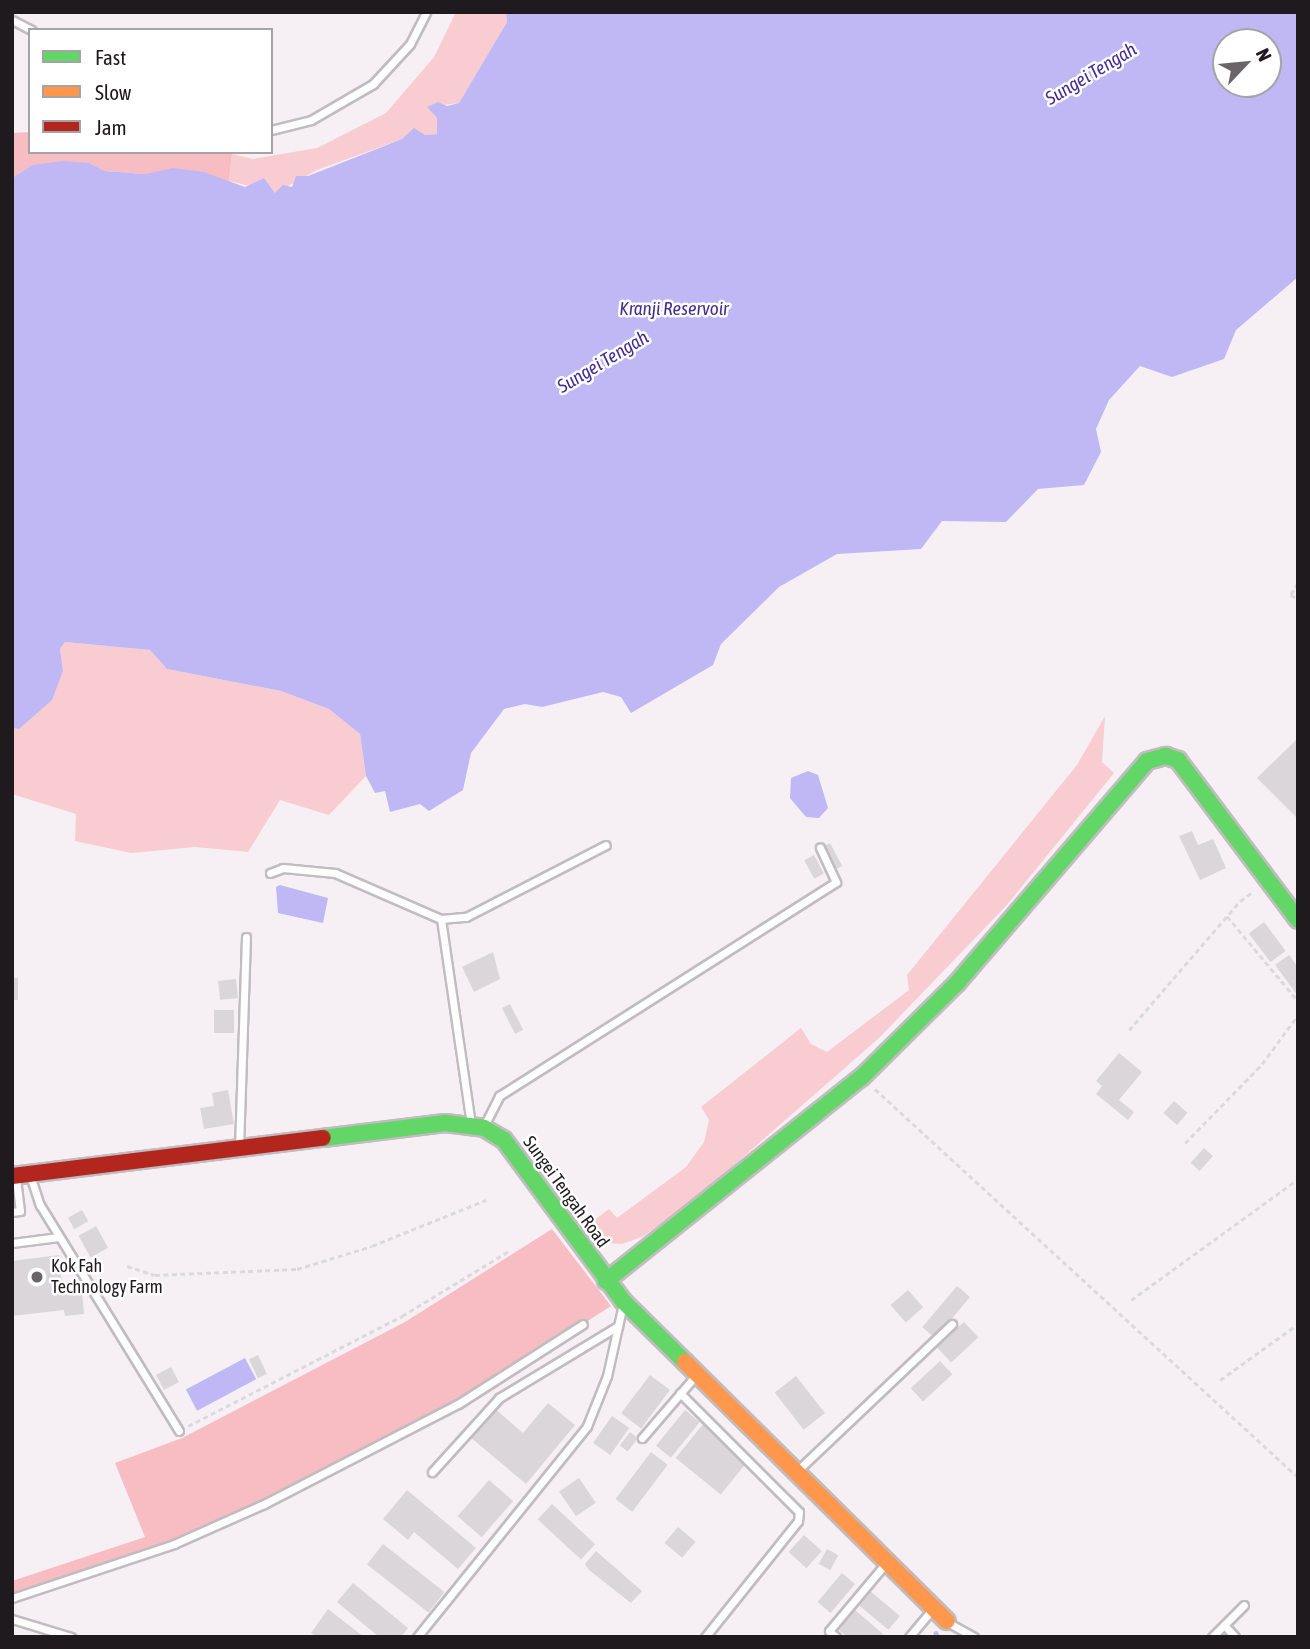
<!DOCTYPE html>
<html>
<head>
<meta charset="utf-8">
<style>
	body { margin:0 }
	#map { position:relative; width:1310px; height:1649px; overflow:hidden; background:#f6f0f5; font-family:"Asap Condensed",sans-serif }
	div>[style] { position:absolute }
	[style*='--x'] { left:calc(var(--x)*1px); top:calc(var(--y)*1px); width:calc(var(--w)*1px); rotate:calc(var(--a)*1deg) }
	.green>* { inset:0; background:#f8ccd0 }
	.forest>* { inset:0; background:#f7bdc2 }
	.water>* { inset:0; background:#bfb8f5; transform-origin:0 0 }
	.stream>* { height:4.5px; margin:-2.25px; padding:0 2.25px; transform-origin:2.25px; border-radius:2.25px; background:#bfb8f5 }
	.building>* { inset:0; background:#dad6da; transform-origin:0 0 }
	.path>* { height:2.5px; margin-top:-1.25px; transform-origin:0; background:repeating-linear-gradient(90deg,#dcd9db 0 5px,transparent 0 8.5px) }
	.roads { filter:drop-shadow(2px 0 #c1bcc0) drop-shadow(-2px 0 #c1bcc0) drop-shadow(0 2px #c1bcc0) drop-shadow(0 -2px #c1bcc0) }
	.lane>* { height:7px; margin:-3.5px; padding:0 3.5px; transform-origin:3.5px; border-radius:3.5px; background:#fefdfe }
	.fast>* { height:16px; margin:-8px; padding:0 8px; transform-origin:8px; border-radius:8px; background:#63d668 }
	.slow>* { height:16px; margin:-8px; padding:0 8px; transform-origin:8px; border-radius:8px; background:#ff974d }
	.jam>* { height:16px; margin:-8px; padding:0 8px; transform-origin:8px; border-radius:8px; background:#b3261e }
	.dots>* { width:19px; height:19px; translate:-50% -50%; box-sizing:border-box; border:4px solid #fff; border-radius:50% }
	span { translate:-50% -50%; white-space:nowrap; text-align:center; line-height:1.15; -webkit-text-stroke:5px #fff; paint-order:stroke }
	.street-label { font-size:18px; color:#1e1a1d }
	.poi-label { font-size:18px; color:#1e1a1d }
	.left { translate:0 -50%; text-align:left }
	.water-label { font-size:19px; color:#432e8f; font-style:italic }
	.frame { position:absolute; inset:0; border:14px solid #1e1a1d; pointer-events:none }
	.legend { position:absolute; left:28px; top:28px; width:245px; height:126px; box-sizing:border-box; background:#fff; border:2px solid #a5a3a5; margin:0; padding:9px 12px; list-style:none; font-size:21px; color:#1e1a1d }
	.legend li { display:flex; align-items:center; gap:14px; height:35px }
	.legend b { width:35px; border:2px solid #a5a3a5 }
	.north { position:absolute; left:1212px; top:28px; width:70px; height:70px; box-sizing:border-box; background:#fff; border:2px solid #a5a3a5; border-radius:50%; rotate:64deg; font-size:19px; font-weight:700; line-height:28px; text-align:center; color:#1e1a1d }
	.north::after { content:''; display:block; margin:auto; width:24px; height:32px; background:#6a6569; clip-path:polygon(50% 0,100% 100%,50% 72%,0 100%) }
</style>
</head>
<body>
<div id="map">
	<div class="green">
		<div style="clip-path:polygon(456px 12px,506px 12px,507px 22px,459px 103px,427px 107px,437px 118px,438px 134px,425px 135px,414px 129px,402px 139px,317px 170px,275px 193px,264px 178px,250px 186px,229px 181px,232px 154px,253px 159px,317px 148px,386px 113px,434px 57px)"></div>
		<div style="clip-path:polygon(65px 642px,150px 650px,167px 669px,281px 691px,329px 709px,360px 734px,366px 776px,329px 815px,280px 800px,248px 852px,195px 847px,131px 853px,75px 841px,76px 814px,12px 794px,12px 728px,19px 729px,63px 671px,60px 649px)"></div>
		<div style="clip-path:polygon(1105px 716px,1102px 762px,1114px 773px,1006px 906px,879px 1038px,687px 1206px,642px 1237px,622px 1244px,603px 1243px,589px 1224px,609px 1209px,617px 1218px,686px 1167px,704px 1142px,709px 1120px,701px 1107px,801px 1028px,811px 1044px,827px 1052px,909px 990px,907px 975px,1077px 765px)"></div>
	</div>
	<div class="forest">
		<div style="clip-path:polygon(30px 132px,30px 152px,232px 154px,229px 181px,173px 169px,145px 174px,105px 171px,89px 163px,32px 165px,12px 178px,12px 133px)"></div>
		<div style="clip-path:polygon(552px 1229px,611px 1306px,458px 1404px,347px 1463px,174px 1544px,12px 1598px,12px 1581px,145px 1537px,115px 1463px,182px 1438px,405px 1322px)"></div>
	</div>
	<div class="water">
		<div style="clip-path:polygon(evenodd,506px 12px,1298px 12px,1298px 277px,1236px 330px,1224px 359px,1172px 377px,1140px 366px,1109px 400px,1096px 429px,1101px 452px,1084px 485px,1038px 489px,1006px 522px,942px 521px,921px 549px,837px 554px,779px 587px,721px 644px,713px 665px,631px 713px,621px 697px,603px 692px,542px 707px,525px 704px,504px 709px,471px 753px,463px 790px,429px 811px,420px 804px,390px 812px,385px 791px,375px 793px,366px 776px,360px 734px,329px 709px,281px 691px,167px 669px,150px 650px,65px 642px,60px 649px,63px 671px,52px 700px,19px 729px,12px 728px,12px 178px,32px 165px,63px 161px,89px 163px,105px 171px,145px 174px,173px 168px,204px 172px,245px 187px,264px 178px,275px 193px,283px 185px,292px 187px,296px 176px,308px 176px,402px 139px,414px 128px,425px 135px,437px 134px,437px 118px,427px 107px,438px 102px,447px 106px,459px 103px,507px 22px,506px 12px,1226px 42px,1268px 42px,1268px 84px,1226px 84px,1226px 42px)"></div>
		<div style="clip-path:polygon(808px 771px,818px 775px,828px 808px,819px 818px,806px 817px,790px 798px,791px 778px)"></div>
		<div style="clip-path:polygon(280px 885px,328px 898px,323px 923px,278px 913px,276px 887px)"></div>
		<div style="left:245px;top:1358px;width:24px;height:67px;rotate:62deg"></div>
	</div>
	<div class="stream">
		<div style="--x:936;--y:1633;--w:4;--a:76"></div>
		<div style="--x:12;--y:1636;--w:1;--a:45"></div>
	</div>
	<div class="building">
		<div style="clip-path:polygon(1298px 738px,1298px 819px,1257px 778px)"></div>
		<div style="clip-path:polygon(1192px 831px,1198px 845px,1213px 839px,1226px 868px,1200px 880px,1179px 836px)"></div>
		<div style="left:830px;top:843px;width:26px;height:8px;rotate:62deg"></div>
		<div style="left:814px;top:855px;width:21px;height:11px;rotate:62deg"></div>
		<div style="left:1264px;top:922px;width:36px;height:19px;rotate:53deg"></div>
		<div style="clip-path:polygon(493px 952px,500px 979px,474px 992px,462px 967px)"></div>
		<div style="clip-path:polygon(1289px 955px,1298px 967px,1298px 996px,1275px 965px)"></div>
		<div style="left:12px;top:978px;width:6px;height:22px"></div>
		<div style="left:236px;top:979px;width:19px;height:18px;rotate:84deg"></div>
		<div style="left:510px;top:1004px;width:29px;height:9px;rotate:63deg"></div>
		<div style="left:214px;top:1010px;width:20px;height:23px"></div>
		<div style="clip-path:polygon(1119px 1053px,1142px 1072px,1119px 1100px,1134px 1112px,1128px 1120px,1096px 1094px,1102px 1086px,1096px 1081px)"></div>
		<div style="clip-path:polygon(228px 1090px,234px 1124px,204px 1129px,200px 1108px,214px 1106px,212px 1093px)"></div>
		<div style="left:1174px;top:1101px;width:18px;height:16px;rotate:41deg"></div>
		<div style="left:1204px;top:1148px;width:12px;height:20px;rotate:42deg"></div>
		<div style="left:82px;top:1210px;width:13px;height:16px;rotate:61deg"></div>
		<div style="left:96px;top:1226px;width:25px;height:20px;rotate:61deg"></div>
		<div style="clip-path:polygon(59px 1255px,63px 1295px,82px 1292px,84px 1314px,65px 1316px,64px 1310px,12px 1316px,12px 1261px)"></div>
		<div style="left:957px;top:1286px;width:17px;height:54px;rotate:40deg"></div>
		<div style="left:908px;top:1290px;width:23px;height:23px;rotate:49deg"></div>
		<div style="left:964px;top:1322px;width:21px;height:37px;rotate:47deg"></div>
		<div style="left:258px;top:1355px;width:21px;height:10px;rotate:65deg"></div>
		<div style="left:940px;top:1361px;width:18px;height:40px;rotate:47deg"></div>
		<div style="left:171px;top:1367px;width:17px;height:17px;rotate:62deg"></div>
		<div style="left:650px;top:1375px;width:25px;height:48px;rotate:37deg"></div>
		<div style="left:796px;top:1376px;width:47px;height:27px;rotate:52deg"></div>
		<div style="clip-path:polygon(548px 1403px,575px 1425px,526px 1484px,470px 1437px,494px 1408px,523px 1433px)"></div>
		<div style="left:685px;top:1410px;width:19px;height:46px;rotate:39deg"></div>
		<div style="left:612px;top:1416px;width:21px;height:33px;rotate:35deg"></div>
		<div style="left:704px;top:1423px;width:58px;height:45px;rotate:39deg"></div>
		<div style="left:630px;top:1432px;width:10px;height:17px;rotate:37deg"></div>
		<div style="left:651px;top:1452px;width:21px;height:59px;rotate:37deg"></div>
		<div style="left:579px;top:1478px;width:30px;height:24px;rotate:56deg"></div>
		<div style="left:489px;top:1480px;width:32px;height:48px;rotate:41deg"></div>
		<div style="clip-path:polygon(407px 1490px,476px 1548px,458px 1569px,414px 1532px,408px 1540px,383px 1519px)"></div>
		<div style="left:552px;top:1504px;width:59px;height:21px;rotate:43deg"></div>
		<div style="left:678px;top:1527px;width:23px;height:21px;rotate:40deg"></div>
		<div style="left:804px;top:1535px;width:24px;height:23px;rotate:42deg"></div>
		<div style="left:383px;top:1544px;width:78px;height:26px;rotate:38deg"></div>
		<div style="left:827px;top:1549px;width:13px;height:17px;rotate:29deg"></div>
		<div style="clip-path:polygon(596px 1551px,642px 1591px,631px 1603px,589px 1570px,585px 1564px)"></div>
		<div style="left:842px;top:1573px;width:17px;height:38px;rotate:40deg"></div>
		<div style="clip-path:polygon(353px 1583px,408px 1628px,401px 1637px,379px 1637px,337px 1602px)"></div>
		<div style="left:870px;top:1591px;width:39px;height:18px;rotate:40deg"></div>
		<div style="clip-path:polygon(328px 1609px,364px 1637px,316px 1637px,311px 1633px)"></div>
		<div style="clip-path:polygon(855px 1610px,883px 1634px,880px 1637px,847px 1637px,839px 1630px)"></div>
	</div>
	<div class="path">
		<div style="--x:1298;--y:583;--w:14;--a:120"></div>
		<div style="--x:1291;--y:595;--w:8;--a:30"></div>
		<div style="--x:1227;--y:916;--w:111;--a:50.1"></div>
		<div style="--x:1129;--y:1030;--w:170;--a:-49.3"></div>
		<div style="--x:1240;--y:901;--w:17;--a:-36"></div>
		<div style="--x:875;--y:1089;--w:574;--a:42.53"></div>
		<div style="--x:1185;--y:1143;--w:110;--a:-45.7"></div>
		<div style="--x:1262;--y:1064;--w:61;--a:-53.7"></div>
		<div style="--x:127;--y:1266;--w:29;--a:18"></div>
		<div style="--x:155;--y:1275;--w:142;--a:-2.4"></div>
		<div style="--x:297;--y:1269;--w:78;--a:-17"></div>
		<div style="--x:372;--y:1246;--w:123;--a:-22"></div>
		<div style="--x:1131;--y:1300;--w:206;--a:-35.9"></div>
		<div style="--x:1220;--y:1380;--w:96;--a:-35.7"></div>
		<div style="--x:188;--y:1426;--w:241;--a:-27.2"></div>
		<div style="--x:402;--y:1316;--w:125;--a:-31.3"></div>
	</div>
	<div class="roads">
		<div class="lane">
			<div style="--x:12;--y:20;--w:22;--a:27"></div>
			<div style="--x:271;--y:130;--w:41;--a:-14"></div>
			<div style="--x:311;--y:120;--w:72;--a:-30.1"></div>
			<div style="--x:373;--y:84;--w:54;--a:-47.2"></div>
			<div style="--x:410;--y:44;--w:36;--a:-63"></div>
			<div style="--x:270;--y:873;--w:14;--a:-21"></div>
			<div style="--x:283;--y:868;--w:52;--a:5.5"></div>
			<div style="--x:335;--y:873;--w:116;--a:23.5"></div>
			<div style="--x:441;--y:919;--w:25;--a:-5"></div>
			<div style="--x:466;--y:917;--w:157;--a:-27.2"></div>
			<div style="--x:441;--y:919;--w:207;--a:81.7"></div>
			<div style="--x:484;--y:1126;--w:34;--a:-63"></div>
			<div style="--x:499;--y:1096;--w:399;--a:-32.4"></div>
			<div style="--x:836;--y:882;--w:38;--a:-115"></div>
			<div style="--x:239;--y:1148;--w:211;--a:-88.1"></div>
			<div style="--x:30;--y:1175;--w:32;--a:72"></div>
			<div style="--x:40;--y:1205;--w:265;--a:58.4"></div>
			<div style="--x:12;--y:1212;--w:8;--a:-7"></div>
			<div style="--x:20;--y:1211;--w:35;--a:-97"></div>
			<div style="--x:12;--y:1243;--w:47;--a:-7.3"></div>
			<div style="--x:680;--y:1393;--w:168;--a:45"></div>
			<div style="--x:799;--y:1512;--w:9;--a:96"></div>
			<div style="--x:798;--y:1521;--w:149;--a:128.7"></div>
			<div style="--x:642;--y:1438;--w:84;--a:-49.3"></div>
			<div style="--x:432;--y:1472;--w:100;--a:-47.8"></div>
			<div style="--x:499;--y:1398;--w:139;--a:-31.2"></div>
			<div style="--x:796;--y:1472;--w:215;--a:-43.5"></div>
			<div style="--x:12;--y:1598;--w:171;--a:-18.4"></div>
			<div style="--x:174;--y:1544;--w:98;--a:-24"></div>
			<div style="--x:264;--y:1504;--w:218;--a:-27.3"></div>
			<div style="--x:458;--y:1404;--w:148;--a:-32.6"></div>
			<div style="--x:12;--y:1619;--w:62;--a:17"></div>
			<div style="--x:947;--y:1622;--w:31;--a:29"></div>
			<div style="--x:1224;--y:1625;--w:16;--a:47"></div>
			<div style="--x:417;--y:1637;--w:271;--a:-51.1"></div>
			<div style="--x:587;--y:1426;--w:54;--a:-68.2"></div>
			<div style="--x:607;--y:1376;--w:74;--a:-77.5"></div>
			<div style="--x:836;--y:1637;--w:9;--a:-139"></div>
			<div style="--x:829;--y:1631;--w:89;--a:-50"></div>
			<div style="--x:909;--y:1637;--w:38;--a:-50"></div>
			<div style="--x:1212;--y:1637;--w:45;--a:-45"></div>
		</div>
		<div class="fast">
			<div style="--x:323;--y:1138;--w:123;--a:-7"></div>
			<div style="--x:445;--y:1123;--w:39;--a:7"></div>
			<div style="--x:484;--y:1128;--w:23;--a:31"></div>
			<div style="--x:504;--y:1140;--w:200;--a:53.5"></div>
			<div style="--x:623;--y:1301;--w:87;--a:44.5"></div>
			<div style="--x:606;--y:1281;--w:327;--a:-38.6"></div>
			<div style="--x:862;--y:1077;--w:134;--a:-44.7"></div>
			<div style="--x:957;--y:983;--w:292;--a:-49.4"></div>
			<div style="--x:1147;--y:761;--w:20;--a:-15"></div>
			<div style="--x:1166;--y:756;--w:13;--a:18"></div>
			<div style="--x:1178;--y:760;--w:200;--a:53.1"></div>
		</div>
		<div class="slow">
			<div style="--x:685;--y:1362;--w:368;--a:44.7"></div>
		</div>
		<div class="jam">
			<div style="--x:12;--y:1176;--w:313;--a:-7"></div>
		</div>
	</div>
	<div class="dots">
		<div style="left:37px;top:1277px;background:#6a6569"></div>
	</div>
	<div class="street-label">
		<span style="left:566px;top:1192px;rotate:54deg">Sungei Tengah Road</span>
	</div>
	<div class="poi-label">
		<span class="left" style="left:51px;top:1277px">Kok Fah<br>Technology Farm</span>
	</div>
	<div class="water-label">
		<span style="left:1091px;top:74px;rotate:-31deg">Sungei Tengah</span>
		<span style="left:674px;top:309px">Kranji Reservoir</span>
		<span style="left:603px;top:362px;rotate:-31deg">Sungei Tengah</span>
	</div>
	<div class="frame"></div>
	<ul class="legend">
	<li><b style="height:9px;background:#63d668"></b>Fast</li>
	<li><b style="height:9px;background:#ff974d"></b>Slow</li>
	<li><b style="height:9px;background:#b3261e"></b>Jam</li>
	</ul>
	<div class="north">N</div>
</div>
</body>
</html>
